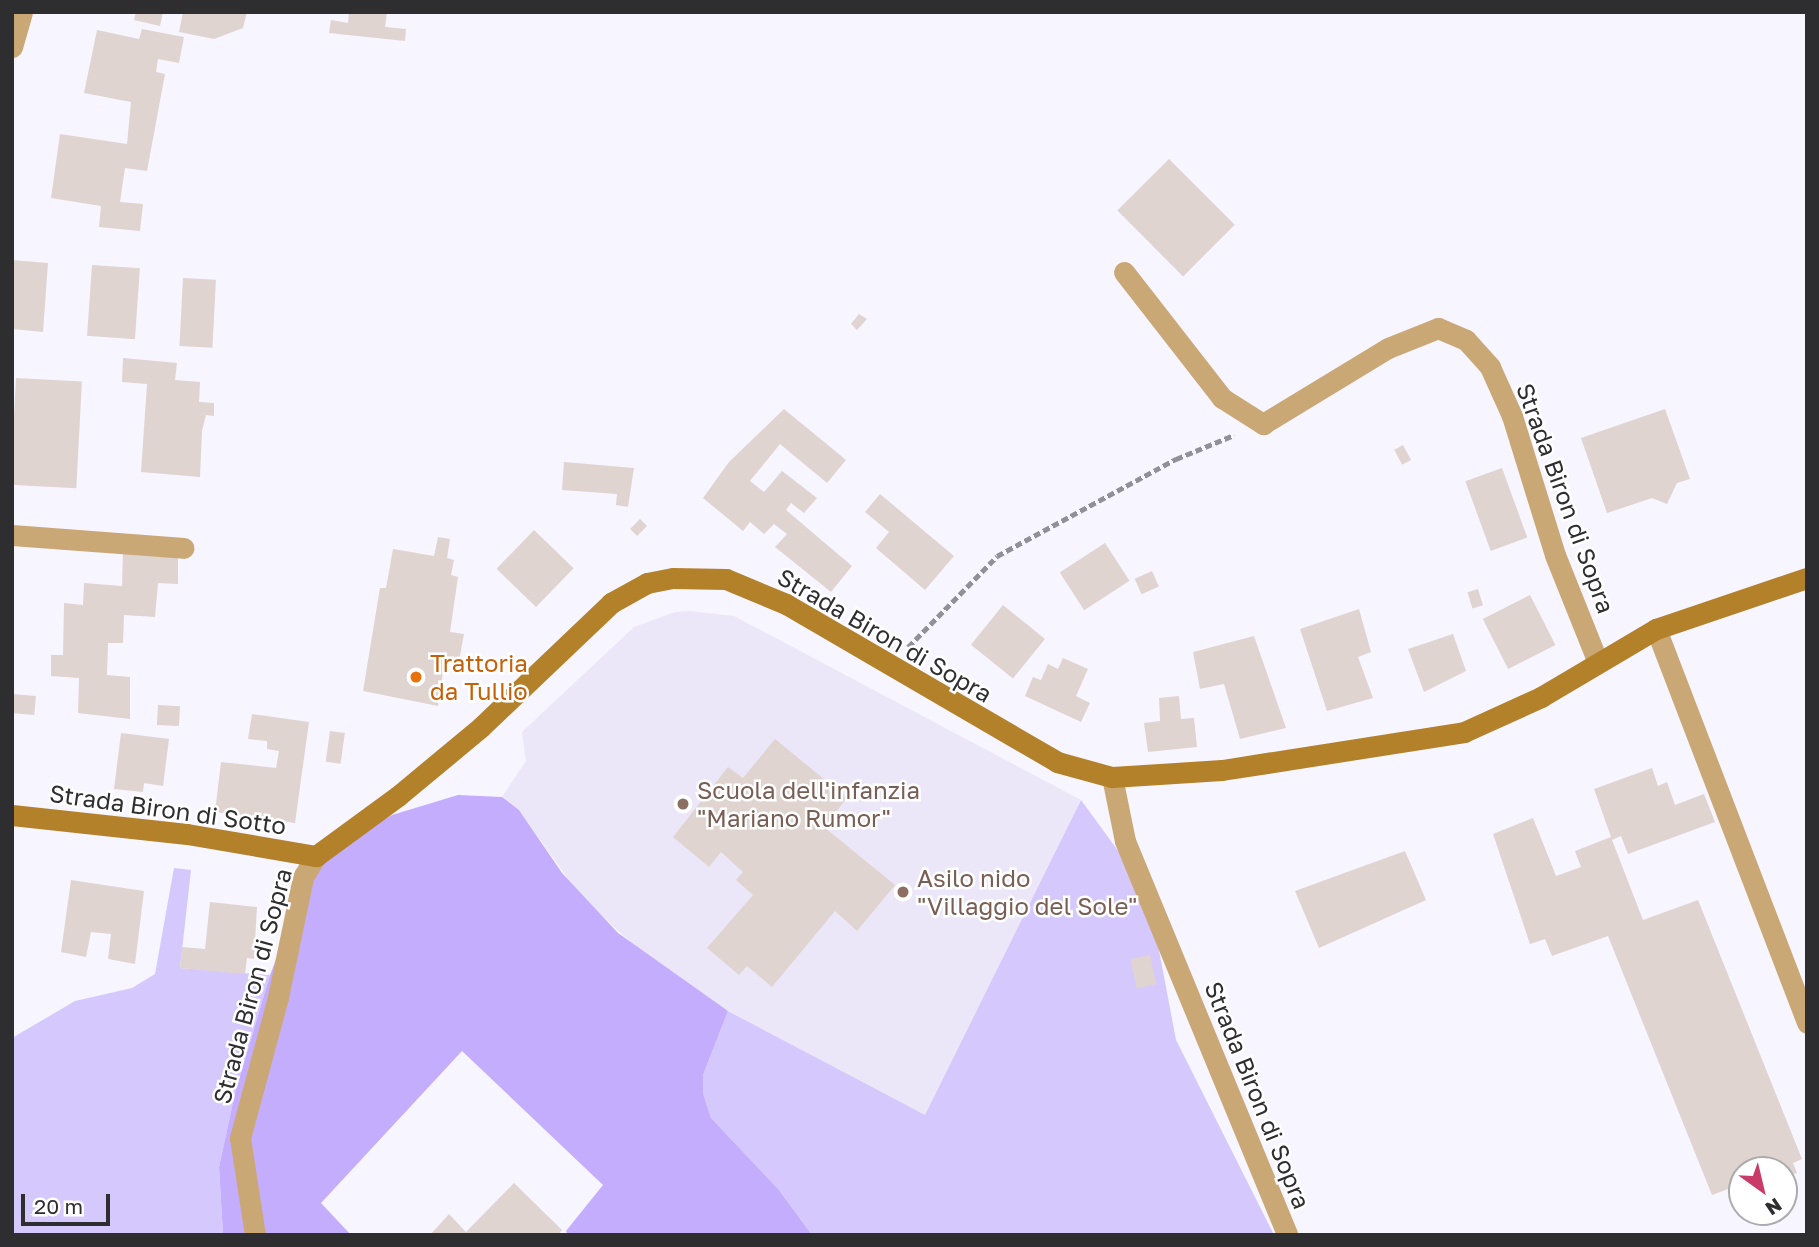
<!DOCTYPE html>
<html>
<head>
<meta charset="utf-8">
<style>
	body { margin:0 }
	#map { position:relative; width:1819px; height:1247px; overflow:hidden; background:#f7f5ff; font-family:"Golos Text",sans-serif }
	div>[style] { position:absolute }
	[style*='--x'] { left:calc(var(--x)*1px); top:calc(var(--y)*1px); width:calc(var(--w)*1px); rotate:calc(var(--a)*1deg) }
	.built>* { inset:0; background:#ebe7f8 }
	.green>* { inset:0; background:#d5c8fc }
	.forest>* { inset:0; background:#c4adfd }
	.building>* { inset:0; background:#dfd4d0; transform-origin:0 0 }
	.path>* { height:4.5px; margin-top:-2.25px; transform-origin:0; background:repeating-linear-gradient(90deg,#919097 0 7px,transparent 0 10.5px) }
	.street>* { height:21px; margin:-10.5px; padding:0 10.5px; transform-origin:10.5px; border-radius:10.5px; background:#caa876 }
	.secondary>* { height:21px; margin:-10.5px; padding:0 10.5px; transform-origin:10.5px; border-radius:10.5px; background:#b38129 }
	.dots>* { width:19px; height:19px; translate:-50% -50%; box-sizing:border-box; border:4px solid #fff; border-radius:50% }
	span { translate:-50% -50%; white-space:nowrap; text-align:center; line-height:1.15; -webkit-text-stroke:5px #fff; paint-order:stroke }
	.street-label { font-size:24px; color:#2e2e31 }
	.food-label { font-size:24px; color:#c56008 }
	.left { translate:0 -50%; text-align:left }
	.education-label { font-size:24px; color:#785e54 }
	.frame { position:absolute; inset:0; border:14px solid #2e2e31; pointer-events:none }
	.north { position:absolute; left:1728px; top:1156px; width:70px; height:70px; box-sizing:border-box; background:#fff; border:2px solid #ababad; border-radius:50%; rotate:146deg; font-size:19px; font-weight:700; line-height:28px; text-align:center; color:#2e2e31 }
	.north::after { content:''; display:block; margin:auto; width:24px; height:32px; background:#c93c6a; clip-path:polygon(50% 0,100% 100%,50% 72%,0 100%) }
	.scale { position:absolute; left:21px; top:1194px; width:89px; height:32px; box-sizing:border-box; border:4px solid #2e2e31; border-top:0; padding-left:9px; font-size:21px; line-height:24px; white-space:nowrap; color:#2e2e31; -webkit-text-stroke:5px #fff; paint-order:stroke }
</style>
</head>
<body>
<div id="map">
	<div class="built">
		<div style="clip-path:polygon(690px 611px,734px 616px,1081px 800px,925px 1116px,708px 1000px,640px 951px,579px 894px,519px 810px,502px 797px,526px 761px,522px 732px,634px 627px,675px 612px)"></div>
	</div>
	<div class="green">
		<div style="clip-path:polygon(1081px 800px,1124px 859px,1158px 945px,1176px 1040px,1274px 1235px,812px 1235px,779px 1190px,711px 1118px,703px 1095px,703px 1075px,728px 1011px,925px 1115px)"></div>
		<div style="clip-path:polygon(174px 868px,191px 870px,180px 968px,270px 975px,235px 1093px,219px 1167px,223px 1235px,12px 1235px,12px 1038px,75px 1001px,132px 988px,155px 974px)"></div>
	</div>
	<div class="forest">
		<div style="clip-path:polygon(458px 795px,502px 797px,519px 810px,562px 873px,618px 933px,728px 1011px,703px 1075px,703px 1094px,711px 1118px,779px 1190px,812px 1235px,568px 1235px,566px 1231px,603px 1185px,462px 1051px,321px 1203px,351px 1235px,223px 1235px,219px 1167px,235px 1093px,270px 975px,316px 856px,392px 815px)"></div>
	</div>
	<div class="building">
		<div style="clip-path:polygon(136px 12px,163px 12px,160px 26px,134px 20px)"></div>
		<div style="clip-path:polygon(183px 12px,247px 12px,243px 28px,214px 39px,179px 32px)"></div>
		<div style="clip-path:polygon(349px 12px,387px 12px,385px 27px,406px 29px,405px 41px,329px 33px,331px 20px,348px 23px)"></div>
		<div style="clip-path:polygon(142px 29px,184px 37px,179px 63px,158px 59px,156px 72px,165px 74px,147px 171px,125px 168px,120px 202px,143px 204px,140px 231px,99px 227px,101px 206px,51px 198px,60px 134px,127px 144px,131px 102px,84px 93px,97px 30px,139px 39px)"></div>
		<div style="left:1169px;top:159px;width:93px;height:73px;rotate:45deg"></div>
		<div style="clip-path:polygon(12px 260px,48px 263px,43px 332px,12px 329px)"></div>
		<div style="left:92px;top:265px;width:48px;height:71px;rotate:4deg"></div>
		<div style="left:183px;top:278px;width:33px;height:68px;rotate:3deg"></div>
		<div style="clip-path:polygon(859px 314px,867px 319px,857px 330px,851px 324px)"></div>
		<div style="clip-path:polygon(123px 358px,177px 363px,175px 380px,200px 382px,199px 402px,214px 403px,214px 416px,206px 415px,202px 431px,200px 477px,141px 472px,147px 384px,122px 382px)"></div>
		<div style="left:16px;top:378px;width:66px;height:107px;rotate:3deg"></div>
		<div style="clip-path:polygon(784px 409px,846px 460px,827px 483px,780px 444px,750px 481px,764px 492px,782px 471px,817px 498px,804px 513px,791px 503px,786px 510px,852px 566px,831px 592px,775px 547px,787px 534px,774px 524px,764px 534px,750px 522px,743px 531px,703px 498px,729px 462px)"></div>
		<div style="clip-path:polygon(1665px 409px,1690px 479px,1677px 483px,1667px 504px,1652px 498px,1607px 513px,1581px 438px)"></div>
		<div style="left:1403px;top:445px;width:17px;height:10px;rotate:62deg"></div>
		<div style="clip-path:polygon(564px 462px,634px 468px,628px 507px,616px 505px,617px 494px,562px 490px)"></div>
		<div style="left:1502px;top:468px;width:74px;height:39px;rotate:70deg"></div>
		<div style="clip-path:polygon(880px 494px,954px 556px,925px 590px,876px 548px,889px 532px,865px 512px)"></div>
		<div style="left:640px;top:519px;width:10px;height:14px;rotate:45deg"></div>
		<div style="left:534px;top:530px;width:55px;height:54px;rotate:44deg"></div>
		<div style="clip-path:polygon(438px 537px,450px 539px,447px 558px,454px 560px,451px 575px,458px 577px,450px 632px,464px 634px,459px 661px,445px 659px,438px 706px,363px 691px,380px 588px,386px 588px,393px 549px,434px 556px)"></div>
		<div style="left:1105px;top:543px;width:45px;height:54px;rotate:57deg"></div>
		<div style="clip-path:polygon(123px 550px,178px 550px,178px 584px,158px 583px,155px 617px,124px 615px,123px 643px,108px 643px,107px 675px,130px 677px,130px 719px,78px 713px,79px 678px,51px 676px,51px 655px,63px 655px,64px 603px,83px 605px,84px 583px,122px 586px)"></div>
		<div style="left:1152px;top:571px;width:17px;height:19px;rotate:66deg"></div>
		<div style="left:1478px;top:589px;width:17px;height:11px;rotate:73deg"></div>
		<div style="left:1530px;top:595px;width:56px;height:53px;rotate:63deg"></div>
		<div style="left:1003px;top:605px;width:54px;height:51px;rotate:39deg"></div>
		<div style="clip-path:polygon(1359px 609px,1371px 652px,1358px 657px,1373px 698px,1327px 711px,1300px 629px)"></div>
		<div style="clip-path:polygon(1453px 634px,1466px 671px,1424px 692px,1408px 649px)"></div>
		<div style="clip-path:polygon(1254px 636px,1286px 728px,1240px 739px,1224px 684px,1200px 689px,1193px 652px)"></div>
		<div style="clip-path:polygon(1063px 658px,1088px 669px,1076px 696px,1090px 703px,1081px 722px,1025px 696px,1033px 677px,1041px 680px,1048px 664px,1058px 669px)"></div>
		<div style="left:12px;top:694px;width:24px;height:19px;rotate:5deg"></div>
		<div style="clip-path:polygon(1179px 696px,1181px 719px,1194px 718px,1197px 747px,1148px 752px,1144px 723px,1160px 721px,1159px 698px)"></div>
		<div style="left:158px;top:705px;width:22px;height:20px;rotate:3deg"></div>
		<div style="clip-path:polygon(252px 714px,309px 722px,295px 823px,215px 812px,221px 762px,276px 768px,279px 751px,267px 749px,267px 741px,248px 739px)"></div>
		<div style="left:330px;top:731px;width:15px;height:31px;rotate:8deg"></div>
		<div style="clip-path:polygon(121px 733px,169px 739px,163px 786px,144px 783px,143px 792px,114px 789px)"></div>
		<div style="clip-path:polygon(775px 739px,847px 798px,824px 827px,895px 885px,857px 931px,835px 911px,772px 987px,747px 966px,739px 975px,707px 948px,753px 895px,736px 880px,743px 872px,721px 852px,709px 867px,673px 837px,728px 767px,743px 778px)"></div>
		<div style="clip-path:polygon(1652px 768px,1658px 786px,1667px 782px,1675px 805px,1704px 794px,1715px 822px,1628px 854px,1621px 836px,1612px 840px,1643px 920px,1698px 900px,1802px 1159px,1793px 1163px,1797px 1173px,1784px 1178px,1784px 1170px,1742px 1170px,1742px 1194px,1735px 1197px,1731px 1188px,1712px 1195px,1608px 936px,1552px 956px,1545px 939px,1530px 944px,1493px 834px,1533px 818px,1556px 876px,1581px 867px,1575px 851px,1611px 837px,1594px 789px)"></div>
		<div style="clip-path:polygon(1405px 851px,1426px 900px,1319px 948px,1295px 891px)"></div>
		<div style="clip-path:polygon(71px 880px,144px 891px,135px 964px,108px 959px,111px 934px,91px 932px,86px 957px,61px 952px)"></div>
		<div style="clip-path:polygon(210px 902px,257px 907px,254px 959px,247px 958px,245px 974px,180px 968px,182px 947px,205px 949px)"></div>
		<div style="left:1150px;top:955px;width:30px;height:20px;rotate:78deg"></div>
		<div style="clip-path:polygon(514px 1183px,562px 1230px,558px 1235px,430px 1235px,449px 1214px,466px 1232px)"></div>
	</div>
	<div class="path">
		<div style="--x:908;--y:647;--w:127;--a:-45.6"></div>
		<div style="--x:997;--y:556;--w:204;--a:-28.5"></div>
		<div style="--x:1176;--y:459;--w:63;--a:-22.5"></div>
	</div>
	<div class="street">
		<div style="--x:12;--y:47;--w:36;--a:-74"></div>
		<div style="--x:1124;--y:272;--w:160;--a:52.1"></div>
		<div style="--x:1222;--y:398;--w:49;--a:32.4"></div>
		<div style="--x:1263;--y:424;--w:146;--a:-31.3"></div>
		<div style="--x:1388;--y:348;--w:54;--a:-21.8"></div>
		<div style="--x:1438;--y:328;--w:30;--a:23"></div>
		<div style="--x:1466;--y:340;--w:36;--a:48"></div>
		<div style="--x:1490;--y:367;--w:54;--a:65.8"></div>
		<div style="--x:1512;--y:416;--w:145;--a:72.8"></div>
		<div style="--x:1555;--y:555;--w:113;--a:68.2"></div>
		<div style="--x:12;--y:535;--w:172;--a:4.3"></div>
		<div style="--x:1656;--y:629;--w:422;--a:69"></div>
		<div style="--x:1112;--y:777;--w:65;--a:78.5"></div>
		<div style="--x:1125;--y:841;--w:426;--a:67.6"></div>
		<div style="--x:255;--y:1235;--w:98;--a:-98.8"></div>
		<div style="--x:240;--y:1138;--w:146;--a:-74.9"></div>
		<div style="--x:278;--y:997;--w:123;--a:-78.2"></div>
		<div style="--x:303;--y:877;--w:25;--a:-58"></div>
	</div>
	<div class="secondary">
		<div style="--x:12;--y:815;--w:176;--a:6.2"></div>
		<div style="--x:187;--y:834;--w:131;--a:9.7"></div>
		<div style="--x:316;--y:856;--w:102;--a:-36.2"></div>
		<div style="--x:398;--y:796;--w:108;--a:-39.7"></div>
		<div style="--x:481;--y:727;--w:180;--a:-43.6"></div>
		<div style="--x:611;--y:603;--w:41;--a:-29.1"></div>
		<div style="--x:647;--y:583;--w:26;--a:-11"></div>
		<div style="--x:673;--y:578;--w:53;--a:1.1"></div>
		<div style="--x:726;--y:579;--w:65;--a:22.6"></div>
		<div style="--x:786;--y:604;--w:314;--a:30.2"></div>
		<div style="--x:1057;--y:762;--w:57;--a:15.3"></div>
		<div style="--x:1112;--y:777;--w:110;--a:-3.6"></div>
		<div style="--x:1222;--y:770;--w:245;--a:-8.9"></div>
		<div style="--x:1464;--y:732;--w:85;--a:-24.4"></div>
		<div style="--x:1541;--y:697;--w:134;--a:-30.6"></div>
		<div style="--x:1656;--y:629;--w:159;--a:-18.7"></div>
	</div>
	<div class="dots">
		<div style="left:416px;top:677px;background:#e8710a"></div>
		<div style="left:683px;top:804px;background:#8d6e63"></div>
		<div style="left:903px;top:892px;background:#8d6e63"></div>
	</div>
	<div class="street-label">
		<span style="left:1566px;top:498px;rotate:70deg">Strada Biron di Sopra</span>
		<span style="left:885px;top:635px;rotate:30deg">Strada Biron di Sopra</span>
		<span style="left:168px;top:809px;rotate:8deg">Strada Biron di Sotto</span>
		<span style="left:252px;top:986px;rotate:-75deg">Strada Biron di Sopra</span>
		<span style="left:1258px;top:1095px;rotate:68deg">Strada Biron di Sopra</span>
	</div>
	<div class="food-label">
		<span class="left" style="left:430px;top:677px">Trattoria<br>da Tullio</span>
	</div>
	<div class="education-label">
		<span class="left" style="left:697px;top:804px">Scuola dell'infanzia<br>"Mariano Rumor"</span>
		<span class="left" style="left:917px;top:892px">Asilo nido<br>"Villaggio del Sole"</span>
	</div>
	<div class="frame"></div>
	<div class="north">N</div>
	<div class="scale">20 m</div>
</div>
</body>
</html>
